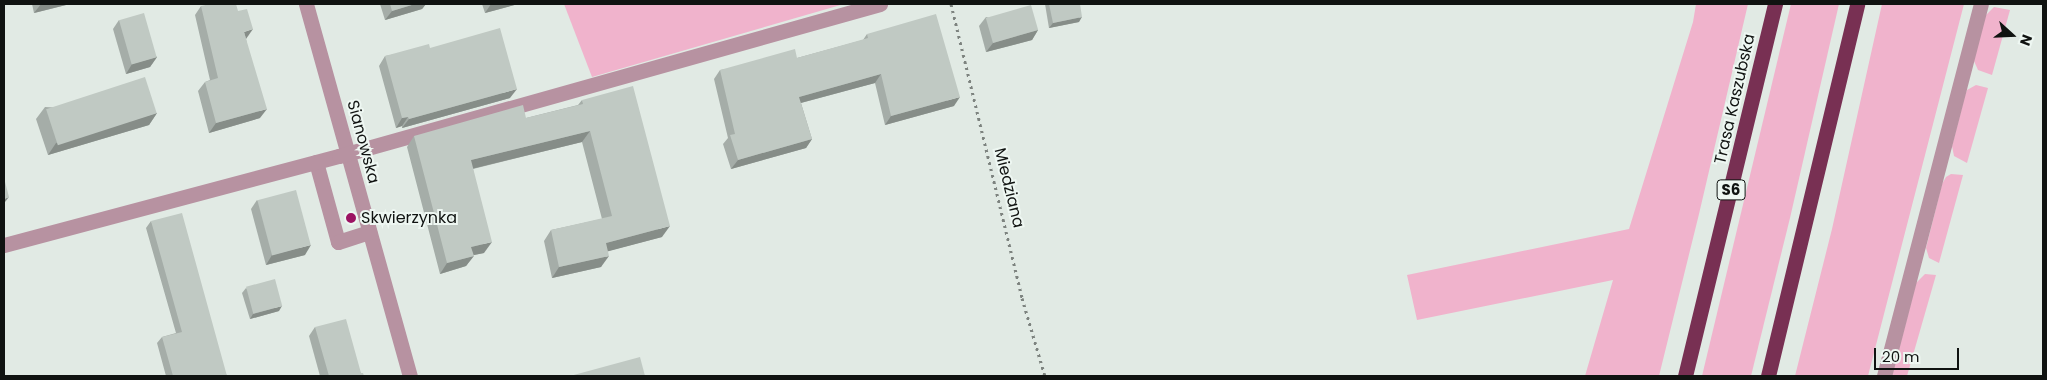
<!DOCTYPE html>
<html>
<head>
<meta charset="utf-8">
<style>
	body { margin:0 }
	#map { position:relative; width:2047px; height:380px; overflow:hidden; background:#e1eae4; font-family:Poppins,sans-serif }
	div>[style] { position:absolute }
	[style*='--x'] { left:calc(var(--x)*1px); top:calc(var(--y)*1px); width:calc(var(--w)*1px); rotate:calc(var(--a)*1deg) }
	.green>* { inset:0; background:#f0b3cc }
	.path>* { height:3px; margin-top:-1.5px; transform-origin:0; background:repeating-linear-gradient(90deg,#7d837f 0 2.5px,transparent 0 6.5px) }
	.minor>* { height:15px; margin:-7.5px; padding:0 7.5px; transform-origin:7.5px; border-radius:7.5px; background:#b792a1 }
	.highway>* { height:15px; margin:-7.5px; padding:0 7.5px; transform-origin:7.5px; border-radius:7.5px; background:#783053 }
	.wall>* { inset:0; background:#a5ada8 }
	.shaded-wall>* { inset:0; background:#868d88 }
	.building>* { inset:0; background:#c0c9c3; transform-origin:0 0 }
	.dots>* { width:14px; height:14px; translate:-50% -50%; box-sizing:border-box; border:2px solid #eef7f2; border-radius:50% }
	span { translate:-50% -50%; white-space:nowrap; text-align:center; line-height:1.15; -webkit-text-stroke:4px #eef7f2; paint-order:stroke }
	.shield-label span { padding:1px 4px; background:#eef7f2; border:1px solid; border-radius:4px; -webkit-text-stroke-width:0 }
	.shield-label { font-size:15px; color:#101311; font-weight:700 }
	.street-label { font-size:16px; color:#101311 }
	.poi-label { font-size:16px; color:#101311 }
	.left { translate:0 -50%; text-align:left }
	.frame { position:absolute; inset:0; border:5px solid #101311; pointer-events:none }
	.north { position:absolute; left:1987px; top:10px; width:50px; height:50px; -webkit-text-stroke:4px #eef7f2; paint-order:stroke; rotate:110deg; font-size:14px; font-weight:700; line-height:20px; text-align:center; color:#101311 }
	.north::after { content:''; display:block; margin:auto; width:18px; height:22px; background:#101311; clip-path:polygon(50% 0,100% 100%,50% 72%,0 100%) }
	.scale { position:absolute; left:1874px; top:348px; width:85px; height:22px; box-sizing:border-box; border:2px solid #101311; border-top:0; padding-left:6px; font-size:15px; line-height:18px; white-space:nowrap; color:#101311; -webkit-text-stroke:4px #eef7f2; paint-order:stroke }
</style>
</head>
<body>
<div id="map">
	<div class="green">
		<div style="clip-path:polygon(564px 4px,844px 4px,592px 77px)"></div>
		<div style="clip-path:polygon(1696px 4px,1748px 4px,1699px 214px,1659px 376px,1585px 376px,1613px 280px,1417px 320px,1407px 275px,1629px 229px,1693px 22px)"></div>
		<div style="clip-path:polygon(1791px 4px,1839px 4px,1790px 218px,1751px 376px,1702px 376px)"></div>
		<div style="clip-path:polygon(1882px 4px,1964px 4px,1868px 376px,1795px 376px,1832px 229px)"></div>
		<div style="clip-path:polygon(1994px 7px,2010px 10px,1992px 75px,1978px 70px,1974px 61px,1985px 16px)"></div>
		<div style="clip-path:polygon(1976px 85px,1988px 88px,1967px 163px,1954px 156px,1952px 146px,1965px 95px,1967px 90px)"></div>
		<div style="clip-path:polygon(1951px 174px,1963px 175px,1939px 263px,1929px 258px,1926px 248px,1942px 184px,1946px 177px)"></div>
		<div style="clip-path:polygon(1925px 274px,1936px 275px,1907px 376px,1892px 376px,1916px 283px)"></div>
	</div>
	<div class="path">
		<div style="--x:951;--y:4;--w:302;--a:76.4"></div>
		<div style="--x:1022;--y:298;--w:81;--a:73.6"></div>
	</div>
	<div class="minor">
		<div style="--x:306;--y:4;--w:386;--a:74.4"></div>
		<div style="--x:316;--y:162;--w:83;--a:74.6"></div>
		<div style="--x:338;--y:242;--w:33;--a:-18"></div>
		<div style="--x:4;--y:245;--w:347;--a:-14.9"></div>
		<div style="--x:339;--y:156;--w:562;--a:-15.69"></div>
		<div style="--x:1884;--y:376;--w:384;--a:-75.4"></div>
	</div>
	<div class="highway">
		<div style="--x:1685;--y:376;--w:383;--a:-76.4"></div>
		<div style="--x:1768;--y:376;--w:382;--a:-76.5"></div>
	</div>
	<div class="wall">
		<div style="clip-path:polygon(32px 4px,70px 4px,34px 13px)"></div>
		<div style="clip-path:polygon(380px 4px,426px 4px,422px 9px,385px 20px)"></div>
		<div style="clip-path:polygon(482px 4px,518px 4px,485px 13px)"></div>
		<div style="clip-path:polygon(1045px 4px,1080px 4px,1079px 22px,1049px 28px)"></div>
		<div style="clip-path:polygon(201px 6px,238px 11px,246px 39px,260px 118px,209px 133px,198px 91px,205px 82px,210px 80px,195px 15px)"></div>
		<div style="clip-path:polygon(986px 17px,1038px 30px,1032px 40px,986px 52px,979px 26px)"></div>
		<div style="clip-path:polygon(119px 20px,157px 57px,150px 67px,126px 74px,113px 29px)"></div>
		<div style="clip-path:polygon(867px 34px,954px 106px,885px 125px,875px 83px,801px 103px,812px 139px,806px 148px,731px 169px,723px 144px,728px 138px,714px 79px,720px 70px,797px 58px,863px 40px)"></div>
		<div style="clip-path:polygon(430px 48px,510px 98px,402px 128px,402px 126px,396px 128px,379px 66px,385px 56px)"></div>
		<div style="clip-path:polygon(582px 100px,662px 237px,608px 251px,601px 267px,552px 278px,544px 241px,551px 230px,602px 219px,582px 142px,473px 169px,484px 253px,474px 255px,466px 266px,440px 274px,407px 147px,414px 136px,526px 118px,578px 105px)"></div>
		<div style="clip-path:polygon(45px 107px,157px 113px,149px 125px,48px 155px,36px 119px)"></div>
		<div style="clip-path:polygon(257px 200px,305px 255px,266px 265px,251px 209px)"></div>
		<div style="clip-path:polygon(151px 221px,227px 376px,166px 376px,157px 343px,162px 337px,176px 333px,146px 228px)"></div>
		<div style="clip-path:polygon(246px 288px,279px 311px,250px 319px,242px 293px)"></div>
		<div style="clip-path:polygon(315px 327px,364px 376px,320px 376px,309px 336px)"></div>
	</div>
	<div class="shaded-wall">
		<div style="clip-path:polygon(41px 4px,70px 4px,34px 13px)"></div>
		<div style="clip-path:polygon(415px 4px,426px 4px,422px 9px,385px 20px,392px 11px)"></div>
		<div style="clip-path:polygon(491px 4px,518px 4px,485px 13px)"></div>
		<div style="clip-path:polygon(1082px 17px,1079px 22px,1049px 28px,1053px 23px)"></div>
		<div style="clip-path:polygon(253px 29px,246px 39px,244px 32px)"></div>
		<div style="clip-path:polygon(1038px 30px,1032px 40px,986px 52px,993px 43px)"></div>
		<div style="clip-path:polygon(157px 57px,150px 67px,126px 74px,132px 64px)"></div>
		<div style="clip-path:polygon(881px 74px,875px 83px,793px 105px,799px 97px)"></div>
		<div style="clip-path:polygon(517px 89px,510px 98px,402px 128px,409px 119px)"></div>
		<div style="clip-path:polygon(960px 97px,954px 106px,885px 125px,891px 116px)"></div>
		<div style="clip-path:polygon(267px 109px,260px 118px,209px 133px,216px 123px)"></div>
		<div style="clip-path:polygon(157px 113px,149px 125px,48px 155px,56px 143px)"></div>
		<div style="clip-path:polygon(408px 117px,402px 126px,396px 128px,402px 118px)"></div>
		<div style="clip-path:polygon(590px 131px,582px 142px,463px 171px,471px 160px)"></div>
		<div style="clip-path:polygon(812px 139px,806px 148px,731px 169px,738px 160px)"></div>
		<div style="clip-path:polygon(9px 197px,5px 202px,4px 203px,4px 199px)"></div>
		<div style="clip-path:polygon(670px 226px,662px 237px,598px 254px,606px 243px)"></div>
		<div style="clip-path:polygon(492px 242px,484px 253px,464px 257px,471px 247px)"></div>
		<div style="clip-path:polygon(311px 245px,305px 255px,266px 265px,272px 255px)"></div>
		<div style="clip-path:polygon(474px 256px,466px 266px,440px 274px,447px 263px)"></div>
		<div style="clip-path:polygon(609px 256px,601px 267px,552px 278px,559px 267px)"></div>
		<div style="clip-path:polygon(282px 306px,279px 311px,250px 319px,253px 314px)"></div>
	</div>
	<div class="building">
		<div style="clip-path:polygon(210px 4px,236px 4px,238px 11px,247px 9px,253px 29px,244px 32px,267px 109px,216px 123px,205px 82px,218px 78px,201px 6px)"></div>
		<div style="clip-path:polygon(390px 4px,415px 4px,392px 11px)"></div>
		<div style="clip-path:polygon(1049px 4px,1080px 4px,1082px 17px,1053px 23px)"></div>
		<div style="left:1031px;top:5px;width:26px;height:47px;rotate:74deg"></div>
		<div style="left:144px;top:13px;width:46px;height:26px;rotate:74deg"></div>
		<div style="clip-path:polygon(936px 14px,960px 97px,891px 116px,881px 74px,799px 97px,812px 139px,738px 160px,730px 135px,735px 134px,720px 70px,795px 49px,797px 58px,868px 38px,867px 34px)"></div>
		<div style="clip-path:polygon(500px 28px,517px 89px,409px 119px,408px 117px,402px 118px,385px 56px,429px 44px,430px 48px)"></div>
		<div style="left:145px;top:77px;width:38px;height:104px;rotate:72deg"></div>
		<div style="clip-path:polygon(633px 86px,670px 226px,606px 243px,609px 256px,559px 267px,551px 230px,612px 216px,590px 131px,471px 160px,492px 242px,471px 247px,474px 256px,447px 263px,414px 136px,523px 105px,526px 118px,583px 104px,582px 100px)"></div>
		<div style="clip-path:polygon(4px 178px,9px 197px,4px 199px)"></div>
		<div style="left:296px;top:190px;width:57px;height:40px;rotate:75deg"></div>
		<div style="clip-path:polygon(182px 213px,227px 376px,173px 376px,162px 337px,182px 332px,151px 221px)"></div>
		<div style="left:275px;top:279px;width:28px;height:30px;rotate:75deg"></div>
		<div style="clip-path:polygon(346px 319px,361px 373px,363px 373px,364px 376px,329px 376px,315px 327px)"></div>
		<div style="clip-path:polygon(640px 357px,645px 376px,570px 376px)"></div>
	</div>
	<div class="dots">
		<div style="left:351px;top:218px;background:#9c1363"></div>
	</div>
	<div class="shield-label">
		<span style="left:1731px;top:190px">S6</span>
	</div>
	<div class="street-label">
		<span style="left:1735px;top:99px;rotate:-77deg">Trasa Kaszubska</span>
		<span style="left:363px;top:142px;rotate:75deg">Sianowska</span>
		<span style="left:1009px;top:188px;rotate:76deg">Miedziana</span>
	</div>
	<div class="poi-label">
		<span class="left" style="left:361px;top:218px">Skwierzynka</span>
	</div>
	<div class="frame"></div>
	<div class="north">N</div>
	<div class="scale">20 m</div>
</div>
</body>
</html>
